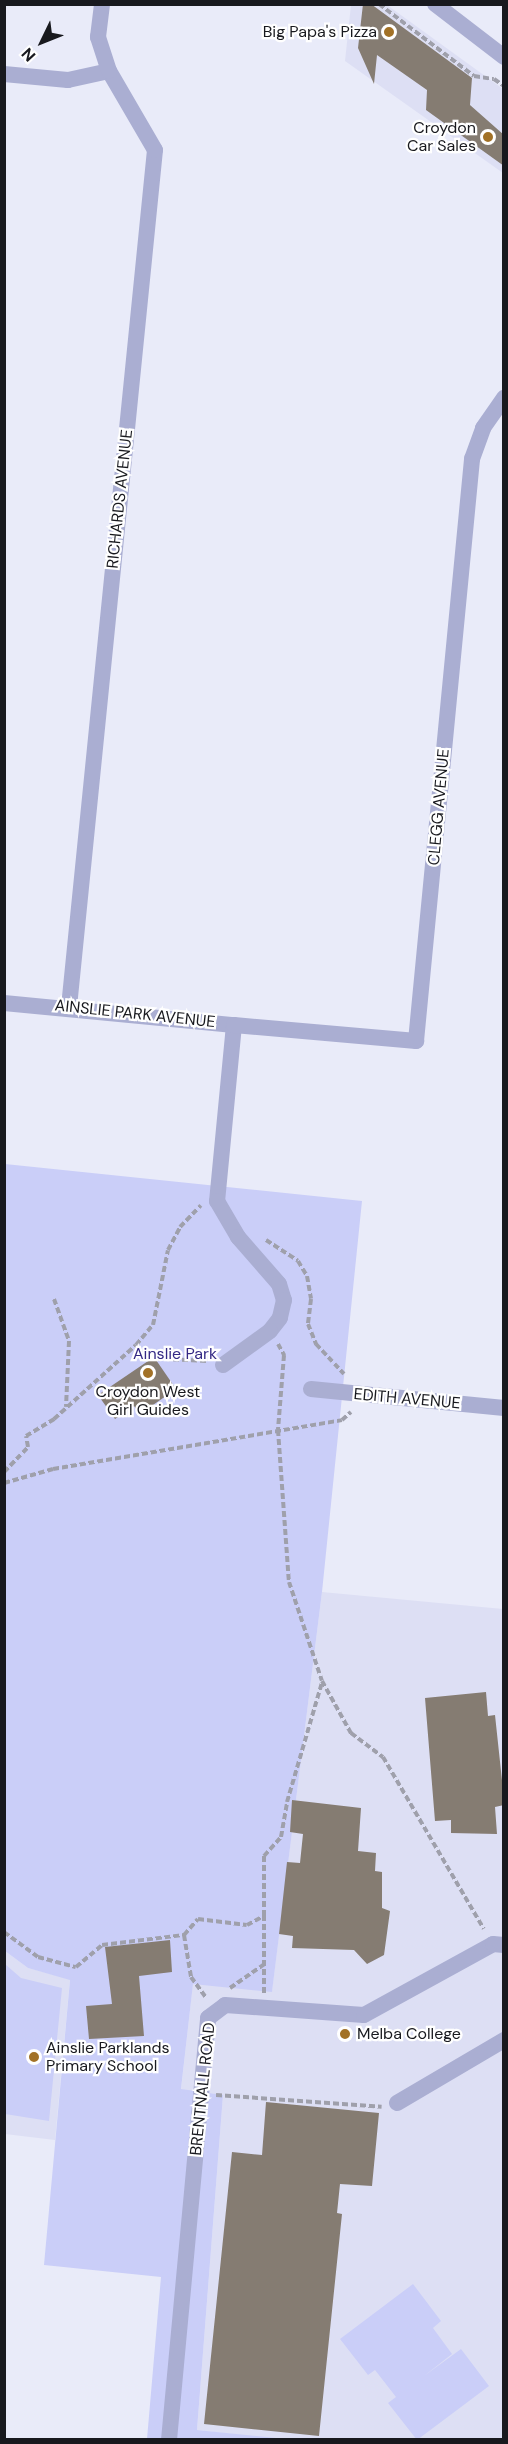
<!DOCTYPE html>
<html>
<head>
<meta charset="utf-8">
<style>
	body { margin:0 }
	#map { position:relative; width:508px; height:2444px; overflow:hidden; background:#e9ebf9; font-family:"DM Sans",sans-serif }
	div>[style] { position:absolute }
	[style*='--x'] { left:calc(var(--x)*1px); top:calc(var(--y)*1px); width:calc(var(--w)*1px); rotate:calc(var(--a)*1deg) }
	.built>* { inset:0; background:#dddff4 }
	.green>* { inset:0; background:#cacef8 }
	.building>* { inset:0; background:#857c72 }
	.path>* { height:4px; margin-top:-2px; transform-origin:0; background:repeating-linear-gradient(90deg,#9fa0ab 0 6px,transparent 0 9px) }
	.minor>* { height:16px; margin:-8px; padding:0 8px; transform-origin:8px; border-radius:8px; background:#aaaed2 }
	.dots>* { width:16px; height:16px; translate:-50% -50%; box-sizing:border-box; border:3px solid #fff; border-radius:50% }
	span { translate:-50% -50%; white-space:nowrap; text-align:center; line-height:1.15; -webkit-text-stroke:4.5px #fff; paint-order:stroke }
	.poi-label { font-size:16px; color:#18191e }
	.right { translate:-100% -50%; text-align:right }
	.left { translate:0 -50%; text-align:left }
	.street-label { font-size:16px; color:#18191e }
	.park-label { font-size:16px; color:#342985 }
	.frame { position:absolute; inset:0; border:6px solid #18191e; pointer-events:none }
	.north { position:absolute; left:12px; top:12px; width:60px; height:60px; -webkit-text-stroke:4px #fff; paint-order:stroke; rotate:227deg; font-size:16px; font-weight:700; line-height:24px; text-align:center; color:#18191e }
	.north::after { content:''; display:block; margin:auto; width:21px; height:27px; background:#18191e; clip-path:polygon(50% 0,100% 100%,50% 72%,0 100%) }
</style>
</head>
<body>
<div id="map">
	<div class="built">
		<div style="clip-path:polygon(351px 5px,387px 5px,503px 89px,503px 173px,345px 61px)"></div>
		<div style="clip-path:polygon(322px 1592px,503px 1609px,503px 2439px,286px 2440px,197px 2430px,223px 2095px,181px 2090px,193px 1983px,272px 1991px)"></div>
		<div style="clip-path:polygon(5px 1951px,28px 1968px,70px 1979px,55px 2140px,5px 2134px)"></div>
	</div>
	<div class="green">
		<div style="clip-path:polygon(5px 1164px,362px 1201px,322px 1592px,272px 1992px,193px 1984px,181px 2089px,223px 2095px,197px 2430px,286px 2439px,147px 2439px,161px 2277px,44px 2265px,70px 1980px,28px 1968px,5px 1951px)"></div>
		<div style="clip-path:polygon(5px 1964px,21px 1978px,62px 1988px,49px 2121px,5px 2114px)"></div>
		<div style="clip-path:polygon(413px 2284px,441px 2321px,433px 2328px,452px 2354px,424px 2376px,461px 2349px,489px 2386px,417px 2440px,388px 2403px,396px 2397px,375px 2370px,368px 2375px,340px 2339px)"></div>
	</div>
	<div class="building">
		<div style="clip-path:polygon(363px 4px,371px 4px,472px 78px,470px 105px,504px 135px,504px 166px,426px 110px,427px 90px,377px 55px,374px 84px,358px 48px)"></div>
		<div style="clip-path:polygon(154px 1357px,176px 1389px,140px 1414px,134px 1406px,115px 1419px,98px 1395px)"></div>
		<div style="clip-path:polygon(486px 1692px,488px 1716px,495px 1715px,504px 1799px,504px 1805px,495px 1807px,497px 1834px,451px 1833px,451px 1820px,435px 1821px,425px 1698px)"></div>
		<div style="clip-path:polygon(292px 1800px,361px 1808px,358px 1851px,376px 1853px,375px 1871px,382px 1872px,382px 1908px,390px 1911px,384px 1955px,367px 1964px,354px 1950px,292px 1948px,293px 1936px,279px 1934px,287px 1862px,300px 1863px,303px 1834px,290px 1832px)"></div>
		<div style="clip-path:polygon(170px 1940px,172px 1972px,139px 1976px,144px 2036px,89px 2039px,86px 2006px,112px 2004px,105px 1947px)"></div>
		<div style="clip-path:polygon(266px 2102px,379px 2113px,372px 2186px,340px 2184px,337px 2213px,342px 2214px,319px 2436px,204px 2424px,232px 2152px,262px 2155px)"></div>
	</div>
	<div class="path">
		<div style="--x:379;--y:4;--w:119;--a:37.2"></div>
		<div style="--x:474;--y:76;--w:20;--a:9"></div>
		<div style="--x:494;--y:79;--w:12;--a:35"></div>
		<div style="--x:266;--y:1240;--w:38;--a:33"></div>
		<div style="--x:298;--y:1261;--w:17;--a:59"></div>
		<div style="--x:307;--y:1276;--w:23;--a:80"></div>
		<div style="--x:311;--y:1299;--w:25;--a:97"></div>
		<div style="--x:308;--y:1324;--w:22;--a:68"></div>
		<div style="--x:316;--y:1344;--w:41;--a:47"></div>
		<div style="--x:54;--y:1299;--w:45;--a:70.3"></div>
		<div style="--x:69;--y:1341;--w:66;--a:92.6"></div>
		<div style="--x:278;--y:1344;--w:13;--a:61"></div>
		<div style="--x:284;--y:1355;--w:75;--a:94.6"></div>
		<div style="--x:278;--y:1430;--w:152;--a:85.9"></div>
		<div style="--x:289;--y:1582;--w:104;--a:71.6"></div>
		<div style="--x:322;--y:1681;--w:60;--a:60.9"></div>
		<div style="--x:351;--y:1733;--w:40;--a:37"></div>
		<div style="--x:383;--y:1757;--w:199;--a:59.6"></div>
		<div style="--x:136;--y:1345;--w:26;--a:-50"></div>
		<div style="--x:153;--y:1325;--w:76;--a:-78.7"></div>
		<div style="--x:168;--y:1250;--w:26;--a:-62"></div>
		<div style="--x:180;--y:1227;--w:30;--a:-46"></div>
		<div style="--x:4;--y:1472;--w:35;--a:-46"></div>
		<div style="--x:28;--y:1447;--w:11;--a:-100"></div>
		<div style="--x:26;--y:1436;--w:33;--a:-31"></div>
		<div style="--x:54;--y:1419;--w:110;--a:-42.1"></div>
		<div style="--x:136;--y:1345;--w:16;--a:52"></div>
		<div style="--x:146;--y:1358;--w:61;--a:2.8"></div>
		<div style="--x:4;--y:1483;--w:51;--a:-15.9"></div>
		<div style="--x:53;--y:1469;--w:293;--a:-9.6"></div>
		<div style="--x:342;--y:1420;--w:12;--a:-42"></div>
		<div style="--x:4;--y:1932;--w:42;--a:36.3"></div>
		<div style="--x:38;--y:1957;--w:39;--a:15"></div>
		<div style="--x:76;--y:1967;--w:34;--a:-40"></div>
		<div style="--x:102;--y:1945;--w:83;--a:-7"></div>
		<div style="--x:184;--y:1935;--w:43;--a:80.5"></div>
		<div style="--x:191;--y:1977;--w:26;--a:54"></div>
		<div style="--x:184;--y:1935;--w:21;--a:-49"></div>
		<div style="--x:198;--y:1919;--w:49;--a:7"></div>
		<div style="--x:247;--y:1925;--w:19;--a:-28"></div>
		<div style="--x:264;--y:1916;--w:60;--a:-90"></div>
		<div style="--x:264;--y:1856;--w:25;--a:-48"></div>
		<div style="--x:281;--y:1837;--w:36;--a:-80"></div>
		<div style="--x:287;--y:1802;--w:125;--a:-73.7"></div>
		<div style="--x:230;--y:1988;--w:44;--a:-34.8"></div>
		<div style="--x:264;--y:1993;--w:77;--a:-90"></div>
		<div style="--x:216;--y:2095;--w:166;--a:4.1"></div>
	</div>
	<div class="minor">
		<div style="--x:435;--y:4;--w:87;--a:37.5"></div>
		<div style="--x:4;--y:74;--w:64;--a:5.4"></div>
		<div style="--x:68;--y:80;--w:42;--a:-12.4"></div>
		<div style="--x:4;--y:1003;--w:231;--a:5.5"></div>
		<div style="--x:234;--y:1025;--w:177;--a:95.5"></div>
		<div style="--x:217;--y:1201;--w:42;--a:59.7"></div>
		<div style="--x:238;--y:1237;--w:62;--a:48.9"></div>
		<div style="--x:279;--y:1284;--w:17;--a:73"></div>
		<div style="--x:284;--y:1300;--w:18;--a:103"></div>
		<div style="--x:280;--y:1318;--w:16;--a:128"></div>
		<div style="--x:270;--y:1331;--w:58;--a:144.1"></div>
		<div style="--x:69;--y:1007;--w:861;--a:-84.27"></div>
		<div style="--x:155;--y:150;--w:91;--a:-120.2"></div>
		<div style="--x:109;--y:71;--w:36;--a:-108"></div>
		<div style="--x:98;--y:37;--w:33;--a:-83"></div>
		<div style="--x:234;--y:1025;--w:183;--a:5"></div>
		<div style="--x:416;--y:1041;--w:585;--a:-84.5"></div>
		<div style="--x:472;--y:459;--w:33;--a:-70"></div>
		<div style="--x:483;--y:428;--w:37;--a:-55"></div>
		<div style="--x:311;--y:1389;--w:194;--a:5.6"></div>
		<div style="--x:397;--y:2103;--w:124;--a:-30.5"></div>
		<div style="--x:169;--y:2440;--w:424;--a:-84.7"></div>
		<div style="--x:208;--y:2018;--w:21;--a:-37"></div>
		<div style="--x:225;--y:2005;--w:139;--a:4.1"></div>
		<div style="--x:364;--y:2015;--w:147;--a:-28.8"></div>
		<div style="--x:493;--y:1944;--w:11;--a:5"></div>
	</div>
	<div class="dots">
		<div style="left:389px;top:32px;background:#a27126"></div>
		<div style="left:488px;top:137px;background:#a27126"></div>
		<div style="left:148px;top:1373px;background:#a27126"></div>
		<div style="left:345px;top:2034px;background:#a27126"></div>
		<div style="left:34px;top:2057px;background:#a27126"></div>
	</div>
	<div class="poi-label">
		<span class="right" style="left:377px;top:32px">Big Papa's Pizza</span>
		<span class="right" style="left:476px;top:137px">Croydon<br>Car Sales</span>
		<span style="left:148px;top:1401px">Croydon West<br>Girl Guides</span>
		<span class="left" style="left:357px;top:2034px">Melba College</span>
		<span class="left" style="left:46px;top:2057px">Ainslie Parklands<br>Primary School</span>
	</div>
	<div class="street-label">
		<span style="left:120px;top:499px;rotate:-84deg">RICHARDS AVENUE</span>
		<span style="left:439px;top:807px;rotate:-85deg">CLEGG AVENUE</span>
		<span style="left:135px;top:1014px;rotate:6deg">AINSLIE PARK AVENUE</span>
		<span style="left:407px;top:1399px;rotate:5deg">EDITH AVENUE</span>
		<span style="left:203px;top:2089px;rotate:-84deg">BRENTNALL ROAD</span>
	</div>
	<div class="park-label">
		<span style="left:175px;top:1354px">Ainslie Park</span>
	</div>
	<div class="frame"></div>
	<div class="north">N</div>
</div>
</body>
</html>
